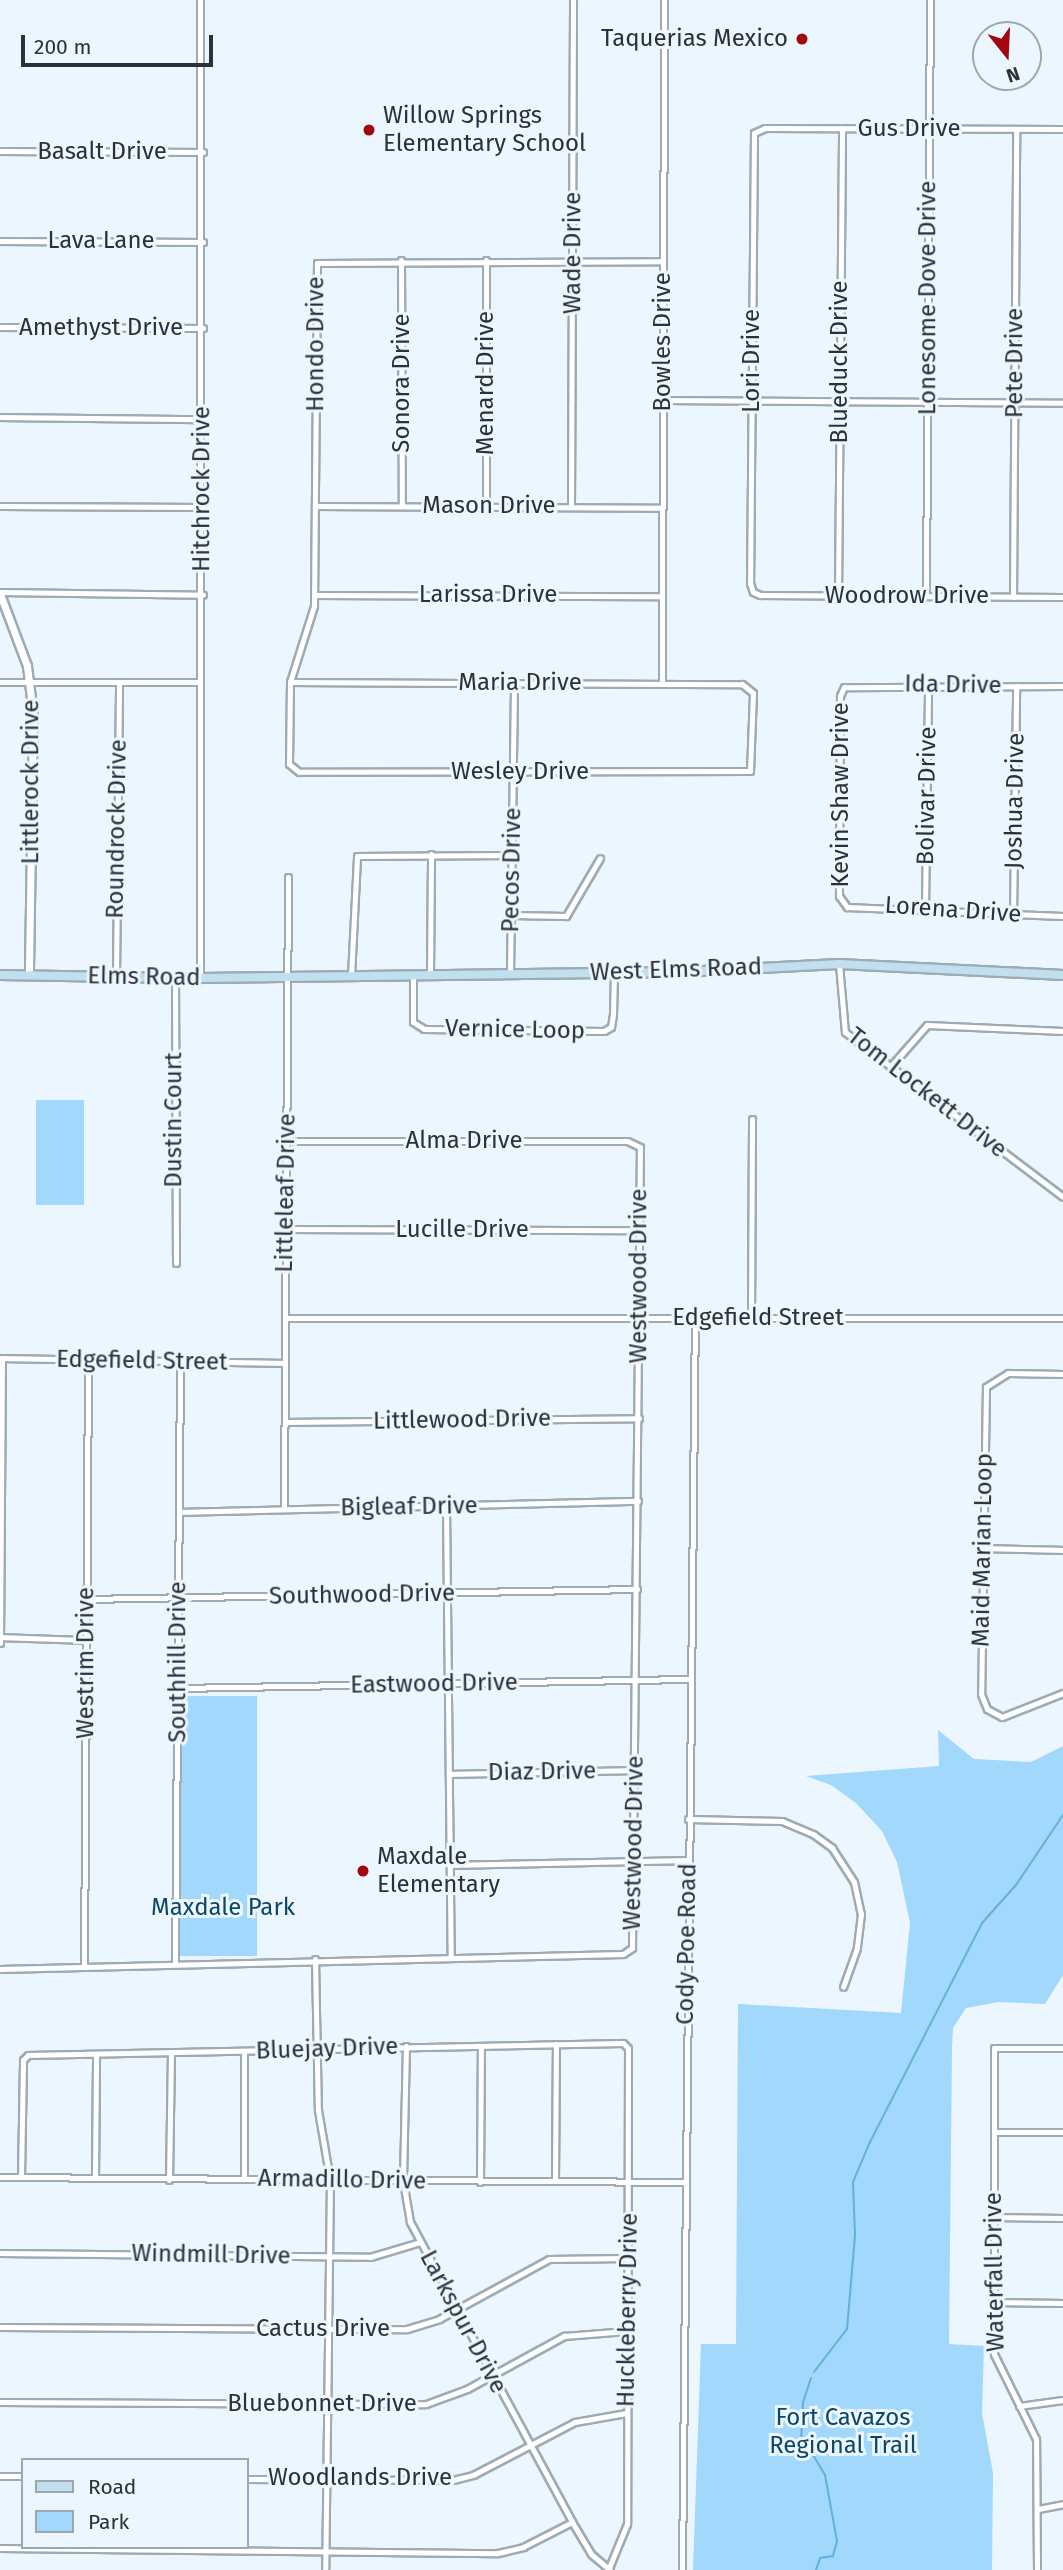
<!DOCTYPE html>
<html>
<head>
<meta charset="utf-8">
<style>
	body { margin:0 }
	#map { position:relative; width:1063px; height:2570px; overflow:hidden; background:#ebf6fe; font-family:"Fira Sans",sans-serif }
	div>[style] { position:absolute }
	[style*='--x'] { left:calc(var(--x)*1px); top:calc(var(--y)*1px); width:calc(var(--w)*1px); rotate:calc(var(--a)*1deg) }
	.green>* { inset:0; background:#a1d8fc; transform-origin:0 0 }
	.stream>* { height:2px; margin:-1px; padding:0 1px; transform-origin:1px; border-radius:1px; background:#66afdc }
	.roads { filter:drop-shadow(2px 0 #9dabb4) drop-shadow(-2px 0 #9dabb4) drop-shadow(0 2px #9dabb4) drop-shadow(0 -2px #9dabb4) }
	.minor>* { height:5px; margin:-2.5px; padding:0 2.5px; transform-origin:2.5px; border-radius:2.5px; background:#fff }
	.tertiary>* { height:7px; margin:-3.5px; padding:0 3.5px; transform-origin:3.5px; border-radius:3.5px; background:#fff }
	.secondary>* { height:8px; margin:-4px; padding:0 4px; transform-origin:4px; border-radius:4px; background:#c2dff0 }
	.dots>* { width:19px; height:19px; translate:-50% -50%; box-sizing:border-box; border:4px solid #ebf6fe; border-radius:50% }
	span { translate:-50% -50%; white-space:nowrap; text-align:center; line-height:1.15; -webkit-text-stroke:6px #ebf6fe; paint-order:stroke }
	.poi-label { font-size:24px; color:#2c3135 }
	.right { translate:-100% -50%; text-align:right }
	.left { translate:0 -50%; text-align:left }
	.street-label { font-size:24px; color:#2c3135 }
	.park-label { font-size:24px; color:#0c4766 }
	.legend { position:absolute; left:21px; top:2458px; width:228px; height:91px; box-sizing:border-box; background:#ebf6fe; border:2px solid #9fa7ae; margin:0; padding:9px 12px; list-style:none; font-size:21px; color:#2c3135 }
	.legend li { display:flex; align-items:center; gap:14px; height:35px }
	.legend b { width:35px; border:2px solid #9fa7ae }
	.north { position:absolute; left:972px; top:21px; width:70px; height:70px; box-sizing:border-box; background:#ebf6fe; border:2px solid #9fa7ae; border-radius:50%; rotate:162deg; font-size:19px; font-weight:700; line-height:28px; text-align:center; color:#2c3135 }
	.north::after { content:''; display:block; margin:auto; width:24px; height:32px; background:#a2080e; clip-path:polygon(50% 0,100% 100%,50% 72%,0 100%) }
	.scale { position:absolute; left:21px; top:35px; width:192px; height:32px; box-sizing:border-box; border:4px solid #2c3135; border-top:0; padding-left:9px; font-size:21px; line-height:24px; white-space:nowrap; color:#2c3135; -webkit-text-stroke:5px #ebf6fe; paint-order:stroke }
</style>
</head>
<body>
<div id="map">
	<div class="green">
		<div style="left:36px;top:1100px;width:48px;height:105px"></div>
		<div style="left:178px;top:1696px;width:79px;height:260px"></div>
		<div style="clip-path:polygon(938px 1730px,974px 1759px,1031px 1762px,1063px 1746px,1063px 1975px,1045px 2004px,998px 2002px,966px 2008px,953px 2028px,952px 2047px,949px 2344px,984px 2346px,982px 2413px,993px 2473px,992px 2570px,693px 2570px,701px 2344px,736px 2344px,738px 2004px,901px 2013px,910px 1923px,897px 1862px,882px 1831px,856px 1803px,831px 1785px,806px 1776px,939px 1766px)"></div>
	</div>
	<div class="stream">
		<div style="--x:814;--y:2372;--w:54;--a:-52.5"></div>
		<div style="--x:847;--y:2329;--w:94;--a:-85.1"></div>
		<div style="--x:855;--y:2235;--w:53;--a:-92.2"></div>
		<div style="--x:853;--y:2182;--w:43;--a:-67"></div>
		<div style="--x:870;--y:2142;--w:246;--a:-62.9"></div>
		<div style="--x:982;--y:1923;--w:51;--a:-48.2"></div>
		<div style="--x:1016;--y:1885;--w:84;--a:-56.1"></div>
		<div style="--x:811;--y:2378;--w:25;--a:108"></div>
		<div style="--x:803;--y:2402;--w:33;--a:93"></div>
		<div style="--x:801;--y:2435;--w:47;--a:59"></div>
		<div style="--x:825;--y:2475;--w:67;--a:79.7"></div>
		<div style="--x:837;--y:2541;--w:16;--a:105"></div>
		<div style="--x:833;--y:2556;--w:13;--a:171"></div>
		<div style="--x:820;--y:2558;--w:13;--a:108"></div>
	</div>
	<div class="roads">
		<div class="minor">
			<div style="--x:1063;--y:129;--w:298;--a:-179.8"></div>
			<div style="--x:765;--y:128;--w:12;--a:156"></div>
			<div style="--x:754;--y:133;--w:450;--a:90.5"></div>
			<div style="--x:750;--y:583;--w:9;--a:72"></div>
			<div style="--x:753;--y:592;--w:8;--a:23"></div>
			<div style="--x:760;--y:595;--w:303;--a:0.4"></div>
			<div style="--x:0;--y:151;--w:203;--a:0.3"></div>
			<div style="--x:0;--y:241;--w:203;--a:0.3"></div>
			<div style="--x:401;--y:260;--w:246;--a:89.8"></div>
			<div style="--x:486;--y:260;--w:246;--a:90"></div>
			<div style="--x:0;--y:327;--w:203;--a:0.3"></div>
			<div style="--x:663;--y:400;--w:400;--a:0.4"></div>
			<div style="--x:0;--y:417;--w:201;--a:0.6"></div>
			<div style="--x:0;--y:506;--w:202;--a:0.3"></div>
			<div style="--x:316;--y:506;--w:346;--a:0.3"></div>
			<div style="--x:571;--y:507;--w:507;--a:-89.77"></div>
			<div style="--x:0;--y:592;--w:203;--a:0.8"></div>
			<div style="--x:314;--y:595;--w:347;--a:0.2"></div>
			<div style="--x:838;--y:596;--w:468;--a:-89.5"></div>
			<div style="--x:926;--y:596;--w:596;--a:-89.62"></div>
			<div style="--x:1013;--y:597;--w:468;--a:-89.6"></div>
			<div style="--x:0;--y:682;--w:199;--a:0"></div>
			<div style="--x:290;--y:682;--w:452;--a:0.3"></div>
			<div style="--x:742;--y:684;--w:14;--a:39"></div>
			<div style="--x:753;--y:693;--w:78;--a:92.2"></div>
			<div style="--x:750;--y:771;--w:451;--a:179.9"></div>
			<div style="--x:299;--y:772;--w:13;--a:-141"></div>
			<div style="--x:289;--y:764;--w:82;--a:-89.3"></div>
			<div style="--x:290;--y:682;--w:80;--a:-72.5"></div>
			<div style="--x:314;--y:606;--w:343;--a:-89.5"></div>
			<div style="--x:317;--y:263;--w:346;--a:-0.3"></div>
			<div style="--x:662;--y:684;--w:684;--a:-89.83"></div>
			<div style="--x:1063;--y:686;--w:219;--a:179.7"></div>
			<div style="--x:844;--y:687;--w:10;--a:114"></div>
			<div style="--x:840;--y:696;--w:200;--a:90.3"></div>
			<div style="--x:839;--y:896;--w:14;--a:54"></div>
			<div style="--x:847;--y:907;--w:216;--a:2.4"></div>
			<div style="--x:925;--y:908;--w:224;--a:-89.2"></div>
			<div style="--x:511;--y:915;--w:55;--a:1"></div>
			<div style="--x:566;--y:916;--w:67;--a:-59.6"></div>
			<div style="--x:1013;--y:915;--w:229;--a:-89.2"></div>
			<div style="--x:839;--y:964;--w:68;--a:85"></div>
			<div style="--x:845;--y:1032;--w:273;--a:37.1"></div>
			<div style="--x:510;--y:973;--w:290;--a:-89.2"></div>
			<div style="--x:413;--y:974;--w:48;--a:90"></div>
			<div style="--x:413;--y:1022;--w:13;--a:32"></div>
			<div style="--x:424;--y:1029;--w:180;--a:0.6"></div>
			<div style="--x:604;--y:1031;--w:8;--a:-30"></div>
			<div style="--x:611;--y:1027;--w:12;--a:-81"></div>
			<div style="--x:613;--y:1015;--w:43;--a:-88.7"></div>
			<div style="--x:430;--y:974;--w:120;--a:-89.5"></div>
			<div style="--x:116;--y:976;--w:293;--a:-89.4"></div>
			<div style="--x:351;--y:976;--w:120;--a:-87.1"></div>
			<div style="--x:357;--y:856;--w:155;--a:-0.4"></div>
			<div style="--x:175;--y:977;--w:286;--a:89.8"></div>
			<div style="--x:200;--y:978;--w:978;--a:-90"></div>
			<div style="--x:890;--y:1067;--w:56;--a:-48.6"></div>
			<div style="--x:927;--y:1025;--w:136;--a:2.5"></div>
			<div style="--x:286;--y:1229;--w:352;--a:0.2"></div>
			<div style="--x:751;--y:1317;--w:198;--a:-89.7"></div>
			<div style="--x:285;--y:1318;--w:778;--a:0"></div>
			<div style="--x:1;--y:1358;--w:284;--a:1"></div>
			<div style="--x:1063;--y:1374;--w:55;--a:-179"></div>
			<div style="--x:1008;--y:1373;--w:26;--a:148"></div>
			<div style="--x:986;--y:1387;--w:307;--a:90.9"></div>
			<div style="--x:981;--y:1694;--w:16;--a:68"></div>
			<div style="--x:987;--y:1709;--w:17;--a:28"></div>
			<div style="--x:1002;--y:1717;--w:66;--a:-21.5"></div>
			<div style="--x:286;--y:1422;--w:353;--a:-0.6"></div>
			<div style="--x:446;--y:1506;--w:450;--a:89.4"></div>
			<div style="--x:284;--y:1509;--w:632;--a:-89.64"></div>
			<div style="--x:179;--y:1512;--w:459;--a:-1.4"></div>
			<div style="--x:983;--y:1548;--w:80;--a:1.4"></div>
			<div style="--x:86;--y:1599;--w:551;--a:-1.04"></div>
			<div style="--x:0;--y:1637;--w:87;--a:2"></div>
			<div style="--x:0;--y:1643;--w:285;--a:-89.6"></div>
			<div style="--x:178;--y:1688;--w:512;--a:-1.01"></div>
			<div style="--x:449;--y:1774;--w:187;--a:-1.2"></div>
			<div style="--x:688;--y:1819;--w:94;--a:1.2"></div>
			<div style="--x:782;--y:1821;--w:34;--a:23"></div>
			<div style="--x:813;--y:1834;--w:24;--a:36"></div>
			<div style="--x:832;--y:1848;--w:40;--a:57.1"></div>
			<div style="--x:854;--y:1882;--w:33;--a:78"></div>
			<div style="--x:861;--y:1914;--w:34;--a:97"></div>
			<div style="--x:857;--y:1948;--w:41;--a:109.7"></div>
			<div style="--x:450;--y:1865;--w:237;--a:-1.2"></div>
			<div style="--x:315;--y:1959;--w:151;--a:88.9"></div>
			<div style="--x:318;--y:2110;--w:71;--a:80.3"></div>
			<div style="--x:330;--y:2180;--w:390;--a:90.7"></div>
			<div style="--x:175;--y:1962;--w:600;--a:-89.52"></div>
			<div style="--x:84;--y:1967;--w:607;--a:-89.62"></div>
			<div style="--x:0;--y:1969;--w:623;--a:-1.38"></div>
			<div style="--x:623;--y:1954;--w:11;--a:-34"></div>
			<div style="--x:632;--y:1948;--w:801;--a:-89.43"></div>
			<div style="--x:640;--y:1147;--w:14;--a:-155"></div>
			<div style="--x:627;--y:1141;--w:340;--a:180"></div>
			<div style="--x:406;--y:2046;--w:135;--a:91.3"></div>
			<div style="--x:403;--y:2181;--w:42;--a:80.3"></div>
			<div style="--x:410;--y:2222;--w:341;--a:61.6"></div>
			<div style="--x:572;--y:2522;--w:37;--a:59"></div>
			<div style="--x:591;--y:2554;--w:25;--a:40"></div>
			<div style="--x:244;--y:2051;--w:128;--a:90"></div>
			<div style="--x:995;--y:2132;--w:68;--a:0"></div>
			<div style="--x:0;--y:2177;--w:685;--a:0.42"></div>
			<div style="--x:21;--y:2177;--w:117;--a:-89"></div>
			<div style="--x:23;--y:2060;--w:7;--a:-45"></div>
			<div style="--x:28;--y:2055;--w:595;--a:-1.16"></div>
			<div style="--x:623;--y:2043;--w:7;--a:45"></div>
			<div style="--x:628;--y:2048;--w:476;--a:90.1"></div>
			<div style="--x:627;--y:2524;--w:50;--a:112.4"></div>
			<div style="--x:95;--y:2177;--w:123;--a:-89.5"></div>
			<div style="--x:169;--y:2180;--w:128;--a:-89.1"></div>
			<div style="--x:555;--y:2180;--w:136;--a:-89.6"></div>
			<div style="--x:480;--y:2182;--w:136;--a:-89.6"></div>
			<div style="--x:994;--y:2217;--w:69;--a:0.8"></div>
			<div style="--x:0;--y:2253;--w:370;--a:0.6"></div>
			<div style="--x:370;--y:2257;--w:52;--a:-16.7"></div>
			<div style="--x:992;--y:2302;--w:71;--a:0.8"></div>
			<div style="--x:0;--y:2327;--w:407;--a:0.3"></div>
			<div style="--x:407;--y:2329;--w:34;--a:-17"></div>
			<div style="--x:439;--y:2319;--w:125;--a:-28.6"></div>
			<div style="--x:549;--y:2259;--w:79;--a:-0.7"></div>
			<div style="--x:0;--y:2402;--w:426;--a:0.3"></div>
			<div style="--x:426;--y:2404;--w:44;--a:-20.1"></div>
			<div style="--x:467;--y:2389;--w:111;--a:-28.7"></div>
			<div style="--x:564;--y:2336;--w:63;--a:-4.5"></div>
			<div style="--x:1019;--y:2406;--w:44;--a:-7.8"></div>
			<div style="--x:0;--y:2476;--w:23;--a:0"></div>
			<div style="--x:247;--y:2479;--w:206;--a:0.3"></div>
			<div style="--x:453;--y:2480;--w:21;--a:-14"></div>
			<div style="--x:473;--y:2475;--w:115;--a:-27.5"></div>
			<div style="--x:575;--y:2422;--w:52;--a:-10"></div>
			<div style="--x:1038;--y:2509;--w:25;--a:-11"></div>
			<div style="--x:0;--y:2548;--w:498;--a:0.6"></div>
			<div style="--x:498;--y:2553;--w:26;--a:-13"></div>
			<div style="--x:523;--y:2547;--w:55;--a:-27"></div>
			<div style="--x:682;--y:2570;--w:1253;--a:-89.41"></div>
			<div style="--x:1037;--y:2570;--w:131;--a:-90.4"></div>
			<div style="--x:1036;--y:2439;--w:95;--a:-116.3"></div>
			<div style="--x:994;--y:2354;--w:306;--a:-90"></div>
			<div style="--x:994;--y:2048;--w:69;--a:0"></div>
		</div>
		<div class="tertiary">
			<div style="--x:0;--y:594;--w:77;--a:69.4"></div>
			<div style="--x:27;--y:666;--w:48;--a:82.9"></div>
			<div style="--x:33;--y:714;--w:261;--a:90.9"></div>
		</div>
		<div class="secondary">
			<div style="--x:0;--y:975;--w:200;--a:0.9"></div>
			<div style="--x:200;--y:978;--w:482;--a:-0.7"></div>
			<div style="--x:682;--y:972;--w:157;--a:-2.9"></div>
			<div style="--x:839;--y:964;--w:224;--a:2.8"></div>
		</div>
	</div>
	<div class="dots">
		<div style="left:802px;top:39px;background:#a2080e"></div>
		<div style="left:369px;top:130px;background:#a2080e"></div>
		<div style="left:363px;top:1871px;background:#a2080e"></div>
	</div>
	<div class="poi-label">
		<span class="right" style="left:788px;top:39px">Taquerias Mexico</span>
		<span class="left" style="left:383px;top:130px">Willow Springs<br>Elementary School</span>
		<span class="left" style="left:377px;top:1871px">Maxdale<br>Elementary</span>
	</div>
	<div class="street-label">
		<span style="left:909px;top:129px">Gus Drive</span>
		<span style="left:102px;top:152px">Basalt Drive</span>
		<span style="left:101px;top:241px">Lava Lane</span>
		<span style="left:573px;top:253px;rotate:-90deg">Wade Drive</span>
		<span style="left:928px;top:298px;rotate:-90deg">Lonesome Dove Drive</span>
		<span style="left:101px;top:328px">Amethyst Drive</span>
		<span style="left:663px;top:342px;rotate:-90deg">Bowles Drive</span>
		<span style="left:316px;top:344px;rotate:-90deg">Hondo Drive</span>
		<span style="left:752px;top:361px;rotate:-90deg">Lori Drive</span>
		<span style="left:840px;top:362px;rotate:-90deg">Blueduck Drive</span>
		<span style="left:1015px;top:363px;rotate:-90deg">Pete Drive</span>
		<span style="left:402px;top:383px;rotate:-90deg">Sonora Drive</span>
		<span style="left:486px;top:383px;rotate:-90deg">Menard Drive</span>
		<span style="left:202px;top:489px;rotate:-90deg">Hitchrock Drive</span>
		<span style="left:489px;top:506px">Mason Drive</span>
		<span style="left:488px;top:595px">Larissa Drive</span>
		<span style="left:907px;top:596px">Woodrow Drive</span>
		<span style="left:520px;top:683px">Maria Drive</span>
		<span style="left:953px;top:685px;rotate:1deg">Ida Drive</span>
		<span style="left:520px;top:772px">Wesley Drive</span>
		<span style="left:31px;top:782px;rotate:-90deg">Littlerock Drive</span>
		<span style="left:841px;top:795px;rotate:-90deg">Kevin Shaw Drive</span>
		<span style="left:927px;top:796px;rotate:-89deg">Bolivar Drive</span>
		<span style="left:1015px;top:801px;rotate:-89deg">Joshua Drive</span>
		<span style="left:117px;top:829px;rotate:-89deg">Roundrock Drive</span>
		<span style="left:512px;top:870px;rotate:-89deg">Pecos Drive</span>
		<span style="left:953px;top:910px;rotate:4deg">Lorena Drive</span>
		<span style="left:676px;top:970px;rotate:-2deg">West Elms Road</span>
		<span style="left:144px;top:977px;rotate:1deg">Elms Road</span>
		<span style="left:515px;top:1030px;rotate:1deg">Vernice Loop</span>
		<span style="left:927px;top:1093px;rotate:38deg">Tom Lockett Drive</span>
		<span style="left:174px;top:1120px;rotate:-90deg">Dustin Court</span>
		<span style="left:464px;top:1141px">Alma Drive</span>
		<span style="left:286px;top:1193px;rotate:-89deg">Littleleaf Drive</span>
		<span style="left:462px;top:1230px">Lucille Drive</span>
		<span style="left:639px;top:1276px;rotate:-90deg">Westwood Drive</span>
		<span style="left:758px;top:1318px">Edgefield Street</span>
		<span style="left:142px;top:1361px;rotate:1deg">Edgefield Street</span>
		<span style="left:462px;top:1420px;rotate:-1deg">Littlewood Drive</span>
		<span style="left:409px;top:1507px;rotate:-1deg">Bigleaf Drive</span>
		<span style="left:983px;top:1550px;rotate:-89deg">Maid Marian Loop</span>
		<span style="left:362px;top:1595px;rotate:-1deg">Southwood Drive</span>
		<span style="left:178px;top:1662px;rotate:-90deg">Southhill Drive</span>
		<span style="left:86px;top:1663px;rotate:-90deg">Westrim Drive</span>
		<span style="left:434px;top:1684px;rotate:-1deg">Eastwood Drive</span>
		<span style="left:542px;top:1772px;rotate:-1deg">Diaz Drive</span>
		<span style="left:634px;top:1843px;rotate:-89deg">Westwood Drive</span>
		<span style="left:687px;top:1944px;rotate:-89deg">Cody Poe Road</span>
		<span style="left:327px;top:2049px;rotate:-2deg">Bluejay Drive</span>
		<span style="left:342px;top:2180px;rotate:1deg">Armadillo Drive</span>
		<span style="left:211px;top:2255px;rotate:1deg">Windmill Drive</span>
		<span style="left:995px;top:2272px;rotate:-91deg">Waterfall Drive</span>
		<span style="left:628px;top:2310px;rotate:-89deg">Huckleberry Drive</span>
		<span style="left:463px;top:2322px;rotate:62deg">Larkspur Drive</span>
		<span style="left:323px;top:2329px">Cactus Drive</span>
		<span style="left:322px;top:2404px">Bluebonnet Drive</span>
		<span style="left:360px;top:2478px">Woodlands Drive</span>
	</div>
	<div class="park-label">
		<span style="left:223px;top:1908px">Maxdale Park</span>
		<span style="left:843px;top:2432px">Fort Cavazos<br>Regional Trail</span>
	</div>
	<ul class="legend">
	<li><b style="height:9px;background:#c2dff0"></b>Road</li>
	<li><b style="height:19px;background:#a1d8fc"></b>Park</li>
	</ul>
	<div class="north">N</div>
	<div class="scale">200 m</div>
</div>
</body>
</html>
